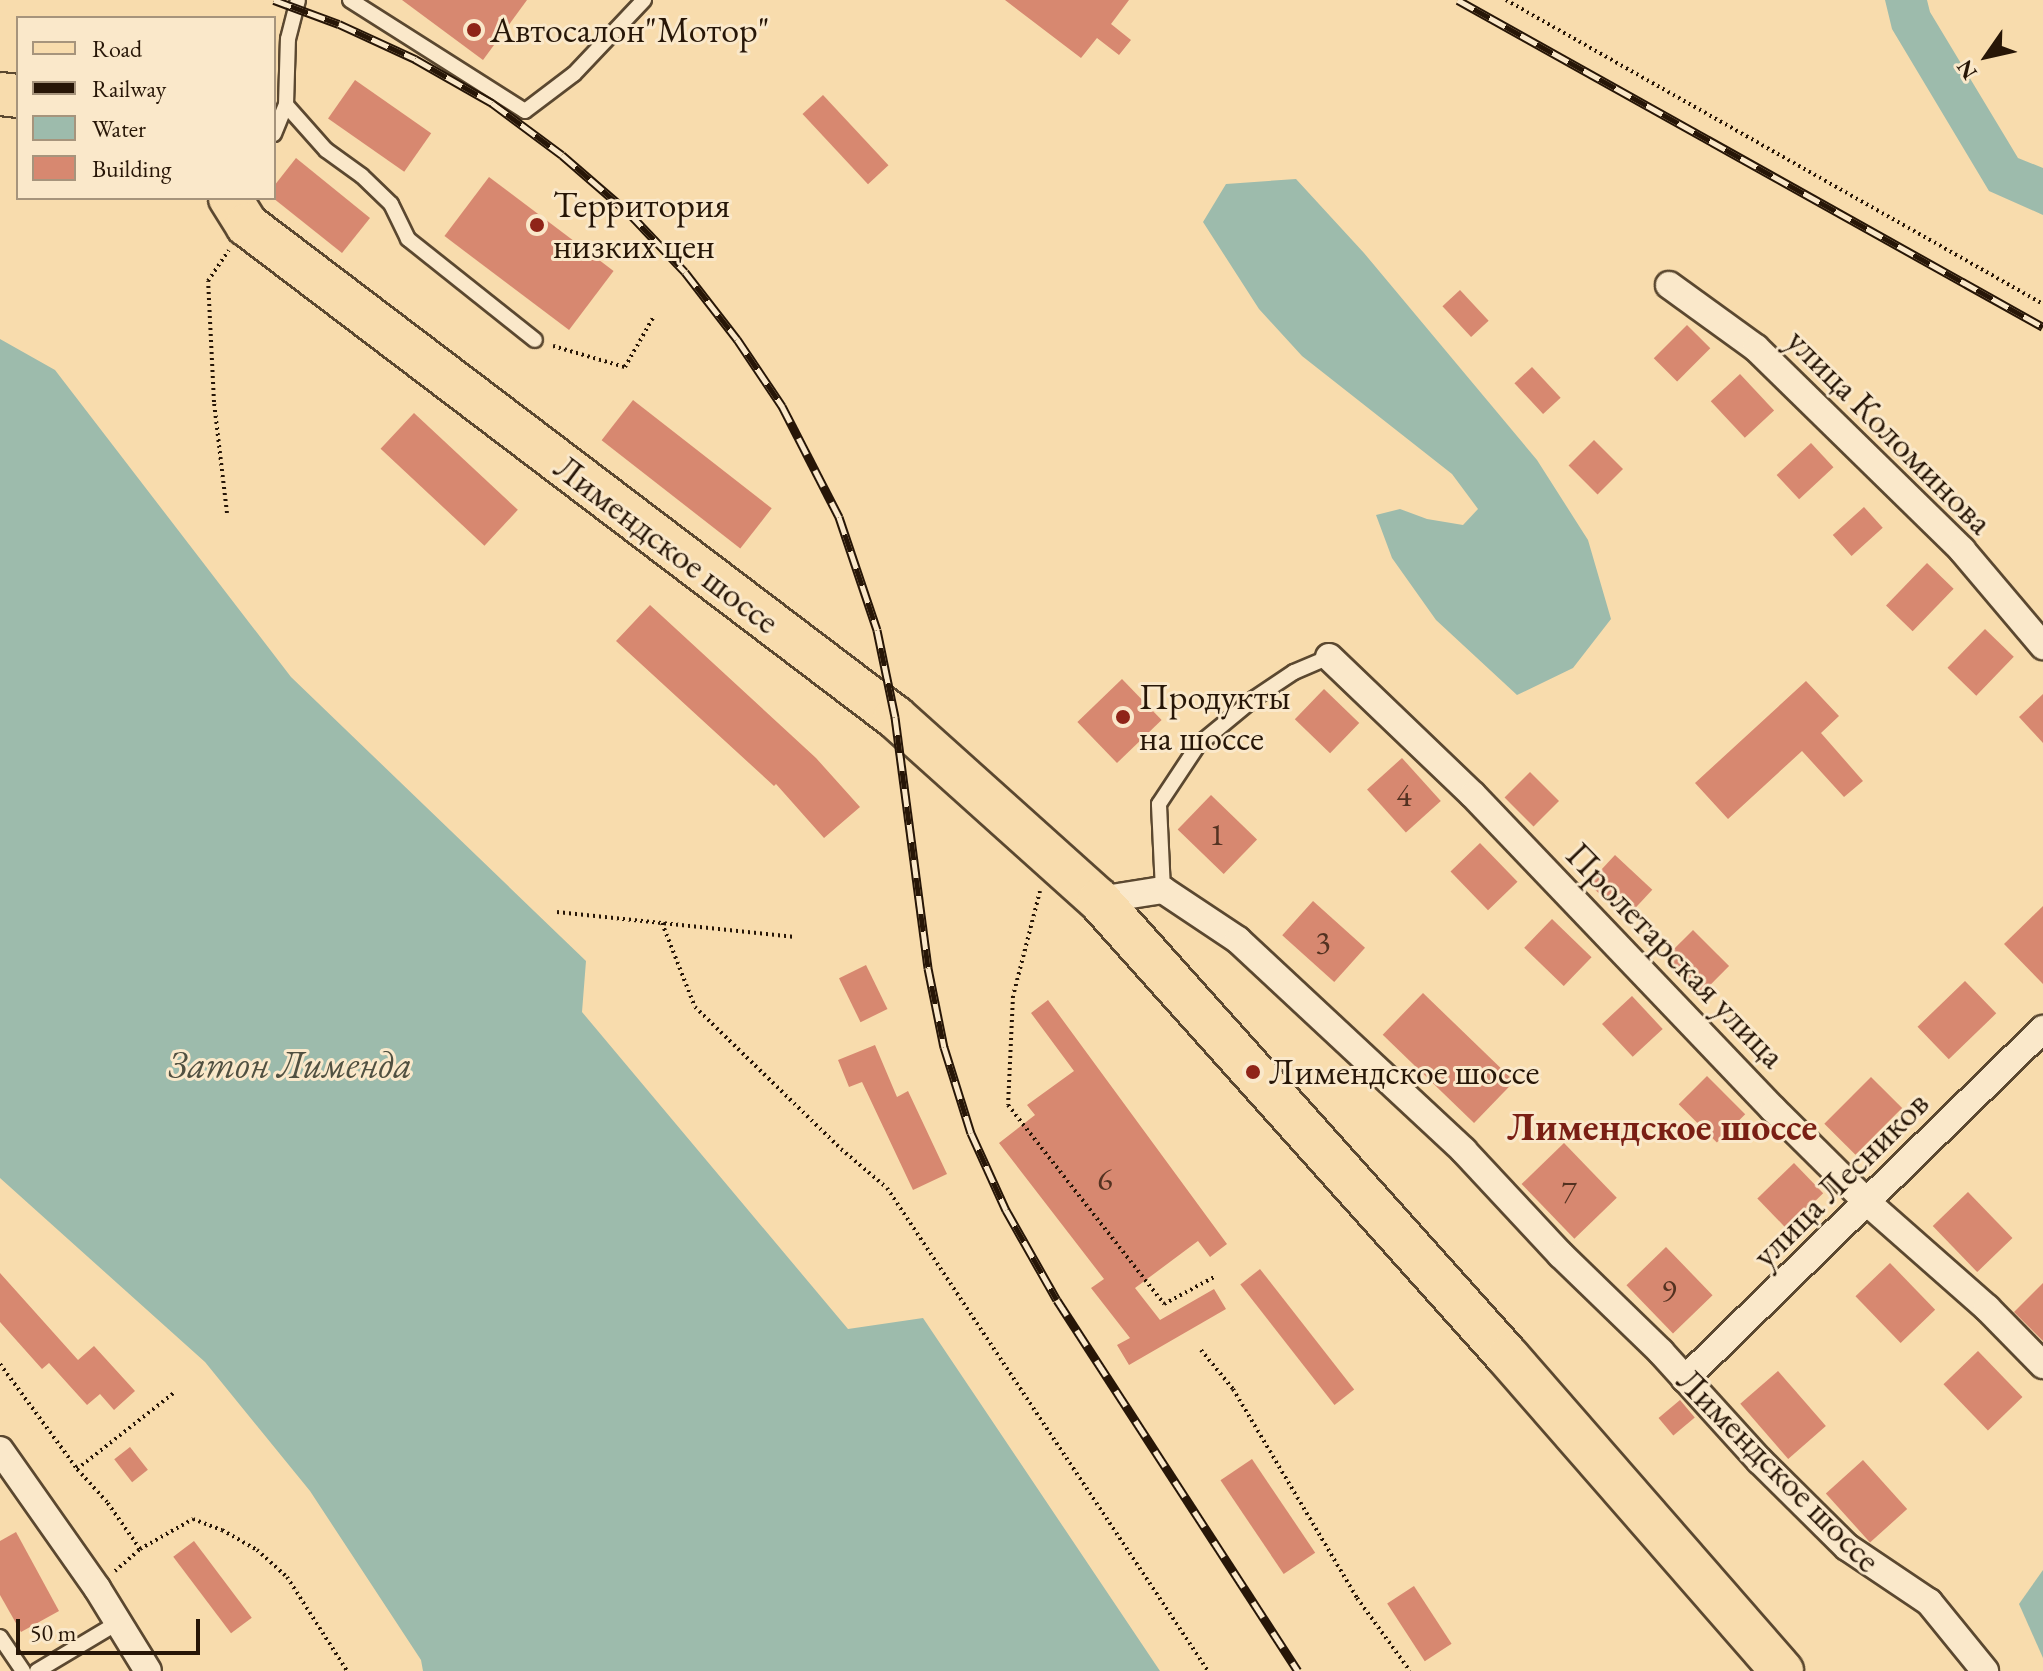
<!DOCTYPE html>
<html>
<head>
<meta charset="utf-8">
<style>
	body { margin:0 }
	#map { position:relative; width:2043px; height:1671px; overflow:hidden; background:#f8dcad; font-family:"EB Garamond",serif }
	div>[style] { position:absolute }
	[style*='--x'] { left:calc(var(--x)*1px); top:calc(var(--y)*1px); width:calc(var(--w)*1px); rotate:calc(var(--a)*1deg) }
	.water>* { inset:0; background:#9dbbac }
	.building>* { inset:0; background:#d78870; transform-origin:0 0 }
	.path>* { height:4px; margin-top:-2px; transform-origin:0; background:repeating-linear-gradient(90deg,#271607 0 2px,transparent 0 6px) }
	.roads { filter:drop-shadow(2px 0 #5b4830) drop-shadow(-2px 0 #5b4830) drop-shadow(0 2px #5b4830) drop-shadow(0 -2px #5b4830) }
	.lane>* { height:14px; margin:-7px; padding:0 7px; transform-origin:7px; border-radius:7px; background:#fae8ca }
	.street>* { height:26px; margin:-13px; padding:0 13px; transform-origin:13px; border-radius:13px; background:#fae8ca }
	.primary>* { height:42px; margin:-21px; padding:0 21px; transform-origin:21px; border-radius:21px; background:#f8dcad }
	.rail>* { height:9px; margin-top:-4.5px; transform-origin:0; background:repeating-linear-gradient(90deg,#fae8ca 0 18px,#271607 0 36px); box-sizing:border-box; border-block:2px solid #271607 }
	.dots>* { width:22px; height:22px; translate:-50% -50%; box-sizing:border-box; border:4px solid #fae8ca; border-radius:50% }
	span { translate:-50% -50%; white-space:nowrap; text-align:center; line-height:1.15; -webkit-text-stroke:6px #fae8ca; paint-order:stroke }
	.number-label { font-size:32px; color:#533221 }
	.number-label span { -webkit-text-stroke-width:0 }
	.poi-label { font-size:36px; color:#271607 }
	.left { translate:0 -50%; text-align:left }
	.street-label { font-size:36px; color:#271607 }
	.water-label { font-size:38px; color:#505041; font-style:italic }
	.neighbourhood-label { font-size:38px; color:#7a1f14; font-weight:700 }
	.legend { position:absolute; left:16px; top:16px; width:260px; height:184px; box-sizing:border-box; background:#fae8ca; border:2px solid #a6947c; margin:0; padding:10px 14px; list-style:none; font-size:24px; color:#271607 }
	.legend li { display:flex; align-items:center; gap:16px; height:40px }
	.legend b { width:40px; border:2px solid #a6947c }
	.north { position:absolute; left:1947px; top:16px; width:80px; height:80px; -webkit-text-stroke:6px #fae8ca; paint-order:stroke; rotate:236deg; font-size:22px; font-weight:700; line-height:32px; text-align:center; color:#271607 }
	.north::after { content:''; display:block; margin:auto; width:28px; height:36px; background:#271607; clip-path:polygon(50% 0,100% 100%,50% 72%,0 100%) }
	.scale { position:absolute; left:16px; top:1619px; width:184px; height:36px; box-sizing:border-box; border:4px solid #271607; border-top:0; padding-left:10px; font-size:24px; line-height:28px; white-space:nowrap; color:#271607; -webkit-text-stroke:6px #fae8ca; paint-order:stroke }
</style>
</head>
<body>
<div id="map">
	<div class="water">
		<div style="clip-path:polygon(1885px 0,1927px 0,1930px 12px,2018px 158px,2043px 168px,2043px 215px,1989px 191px,1892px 29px)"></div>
		<div style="clip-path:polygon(1296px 179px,1364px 253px,1537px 460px,1588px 540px,1611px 619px,1573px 668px,1517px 695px,1436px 620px,1392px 558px,1376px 515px,1400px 509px,1427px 519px,1463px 525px,1478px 509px,1452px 474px,1302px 356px,1259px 309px,1203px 222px,1226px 184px)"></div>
		<div style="clip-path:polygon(0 339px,55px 370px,291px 677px,586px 961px,582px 1012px,848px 1329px,923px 1318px,1160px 1671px,423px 1671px,421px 1660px,310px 1491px,205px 1362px,0 1178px)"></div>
		<div style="clip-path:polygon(2043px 1570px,2043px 1658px,2019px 1604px)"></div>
	</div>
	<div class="building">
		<div style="clip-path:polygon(402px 0,527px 0,483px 60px)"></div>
		<div style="clip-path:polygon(1005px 0,1129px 0,1111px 24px,1131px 40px,1119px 55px,1097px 38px,1081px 58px)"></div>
		<div style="left:355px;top:80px;width:93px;height:47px;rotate:35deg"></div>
		<div style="left:823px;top:95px;width:96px;height:28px;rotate:47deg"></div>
		<div style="clip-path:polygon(296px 158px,370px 218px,342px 253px,273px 198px,274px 186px)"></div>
		<div style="left:489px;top:177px;width:156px;height:74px;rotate:37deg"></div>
		<div style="left:1460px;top:290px;width:42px;height:24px;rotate:47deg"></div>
		<div style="left:1687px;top:325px;width:33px;height:47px;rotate:45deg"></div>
		<div style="left:1532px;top:367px;width:42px;height:24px;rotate:47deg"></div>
		<div style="left:1740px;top:374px;width:50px;height:40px;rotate:47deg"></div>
		<div style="left:633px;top:400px;width:176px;height:51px;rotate:38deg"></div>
		<div style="left:414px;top:413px;width:142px;height:49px;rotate:43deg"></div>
		<div style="left:1594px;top:440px;width:41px;height:36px;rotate:45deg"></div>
		<div style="left:1811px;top:443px;width:33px;height:47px;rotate:47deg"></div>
		<div style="left:1864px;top:507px;width:28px;height:42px;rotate:48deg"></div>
		<div style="left:1927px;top:563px;width:37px;height:59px;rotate:44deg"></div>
		<div style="clip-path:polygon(650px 605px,816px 758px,860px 807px,824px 838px,776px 784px,774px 786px,616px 641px)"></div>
		<div style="left:1985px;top:629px;width:40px;height:54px;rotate:44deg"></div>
		<div style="left:1122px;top:679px;width:57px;height:62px;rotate:46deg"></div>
		<div style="clip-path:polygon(1806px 681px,1839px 716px,1821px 733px,1863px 781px,1844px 797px,1802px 751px,1728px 819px,1695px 783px)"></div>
		<div style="left:1324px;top:689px;width:49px;height:42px;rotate:44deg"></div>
		<div style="clip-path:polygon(2043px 694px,2043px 743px,2019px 717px)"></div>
		<div style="left:1402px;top:758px;width:58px;height:47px;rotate:48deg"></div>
		<div style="left:1530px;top:772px;width:41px;height:36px;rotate:45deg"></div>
		<div style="left:1211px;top:795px;width:64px;height:48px;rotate:44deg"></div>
		<div style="left:1480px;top:843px;width:54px;height:41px;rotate:46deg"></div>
		<div style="left:1615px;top:855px;width:51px;height:39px;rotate:43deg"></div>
		<div style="left:1313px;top:901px;width:70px;height:46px;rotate:42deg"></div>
		<div style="clip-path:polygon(2043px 906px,2043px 984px,2004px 944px)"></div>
		<div style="left:1552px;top:919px;width:55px;height:40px;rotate:44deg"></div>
		<div style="left:1693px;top:930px;width:51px;height:39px;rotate:45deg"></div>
		<div style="left:866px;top:965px;width:49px;height:30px;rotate:64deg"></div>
		<div style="left:1965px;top:981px;width:45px;height:66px;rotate:46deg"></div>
		<div style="left:1423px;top:993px;width:127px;height:58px;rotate:44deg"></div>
		<div style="left:1632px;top:996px;width:45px;height:41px;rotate:47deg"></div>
		<div style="clip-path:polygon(1048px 1000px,1227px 1244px,1210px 1257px,1198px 1241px,1135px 1288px,1160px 1320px,1214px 1289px,1226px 1309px,1129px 1365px,1117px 1345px,1130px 1338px,1091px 1288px,1104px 1279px,999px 1143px,1035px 1115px,1027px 1105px,1074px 1071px,1031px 1013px)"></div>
		<div style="clip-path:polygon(875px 1045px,897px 1097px,908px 1091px,947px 1174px,913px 1190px,862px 1082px,849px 1087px,838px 1060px)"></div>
		<div style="left:1707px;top:1076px;width:54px;height:40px;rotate:45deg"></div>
		<div style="left:1871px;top:1077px;width:44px;height:66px;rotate:45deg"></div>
		<div style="left:1564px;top:1143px;width:76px;height:59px;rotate:46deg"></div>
		<div style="left:1794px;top:1163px;width:42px;height:51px;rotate:46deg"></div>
		<div style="left:1968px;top:1192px;width:64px;height:49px;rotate:46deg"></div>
		<div style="left:1666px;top:1247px;width:67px;height:55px;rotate:46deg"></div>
		<div style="left:1890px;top:1263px;width:65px;height:48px;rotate:46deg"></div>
		<div style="left:1260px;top:1269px;width:153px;height:25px;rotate:52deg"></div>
		<div style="clip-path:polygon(0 1273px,78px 1360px,94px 1346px,135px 1391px,114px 1410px,100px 1394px,87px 1405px,49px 1363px,42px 1369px,0 1322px)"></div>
		<div style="clip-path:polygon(2043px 1283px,2043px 1341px,2014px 1312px)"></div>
		<div style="left:1978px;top:1351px;width:64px;height:48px;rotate:46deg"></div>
		<div style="left:1778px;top:1371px;width:73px;height:50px;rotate:49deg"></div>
		<div style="left:1680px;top:1400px;width:23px;height:28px;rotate:50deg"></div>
		<div style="left:130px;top:1447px;width:29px;height:20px;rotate:52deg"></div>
		<div style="left:1252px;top:1459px;width:113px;height:38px;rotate:56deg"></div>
		<div style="left:1863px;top:1460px;width:66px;height:50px;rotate:48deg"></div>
		<div style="clip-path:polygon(16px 1532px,59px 1611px,21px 1632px,0 1595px,0 1541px)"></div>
		<div style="left:194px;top:1541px;width:96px;height:26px;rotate:53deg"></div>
		<div style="left:1414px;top:1586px;width:69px;height:32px;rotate:57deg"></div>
	</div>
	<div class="path">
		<div style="--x:1506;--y:0;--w:617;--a:29.51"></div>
		<div style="--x:553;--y:346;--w:75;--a:16.3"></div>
		<div style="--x:625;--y:367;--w:59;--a:-60.4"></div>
		<div style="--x:227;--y:513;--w:112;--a:-96.7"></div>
		<div style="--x:214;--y:402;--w:121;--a:-92.8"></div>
		<div style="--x:208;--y:281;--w:37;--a:-56"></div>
		<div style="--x:1040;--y:891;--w:108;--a:104.4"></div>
		<div style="--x:1013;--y:996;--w:109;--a:92.6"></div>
		<div style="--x:1008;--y:1105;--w:253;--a:51.9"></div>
		<div style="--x:1164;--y:1304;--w:57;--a:-28.4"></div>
		<div style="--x:557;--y:912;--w:237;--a:6"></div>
		<div style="--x:662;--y:923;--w:90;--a:68.6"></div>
		<div style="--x:695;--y:1007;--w:204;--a:44.2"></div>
		<div style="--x:841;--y:1149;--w:60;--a:40.3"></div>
		<div style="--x:887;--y:1188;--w:580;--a:56.39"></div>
		<div style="--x:1201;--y:1350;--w:50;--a:50.6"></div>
		<div style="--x:1233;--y:1389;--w:243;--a:59.3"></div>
		<div style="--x:1357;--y:1598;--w:90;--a:54"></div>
		<div style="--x:0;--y:1364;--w:130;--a:53.7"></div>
		<div style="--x:140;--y:1549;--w:57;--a:-125.1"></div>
		<div style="--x:107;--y:1502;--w:45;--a:-132.3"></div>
		<div style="--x:77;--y:1469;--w:125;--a:-38.2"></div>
		<div style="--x:115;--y:1571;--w:33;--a:-41"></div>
		<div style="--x:140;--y:1549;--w:61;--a:-29.5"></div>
		<div style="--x:193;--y:1519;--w:31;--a:21"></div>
		<div style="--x:222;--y:1530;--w:40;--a:29.7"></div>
		<div style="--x:257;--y:1550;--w:40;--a:42"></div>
		<div style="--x:287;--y:1577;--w:112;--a:57.4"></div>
	</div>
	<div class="roads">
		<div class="lane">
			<div style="--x:350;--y:0;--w:207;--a:32.4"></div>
			<div style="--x:525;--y:111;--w:61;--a:-37.1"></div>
			<div style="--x:574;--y:74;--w:102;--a:-46.6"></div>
			<div style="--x:286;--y:105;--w:60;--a:48.4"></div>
			<div style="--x:326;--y:150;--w:44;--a:35.8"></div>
			<div style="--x:362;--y:176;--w:40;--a:44"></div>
			<div style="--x:391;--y:204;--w:39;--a:64"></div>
			<div style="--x:408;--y:239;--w:162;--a:38.5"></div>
			<div style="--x:274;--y:134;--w:31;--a:-68"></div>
			<div style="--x:286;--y:105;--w:66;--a:-88.3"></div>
			<div style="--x:288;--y:39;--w:40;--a:-75.6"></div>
			<div style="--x:1163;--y:890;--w:86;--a:-92.7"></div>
			<div style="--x:1159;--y:804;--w:71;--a:-56.5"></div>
			<div style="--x:1198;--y:745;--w:74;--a:-39.5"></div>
			<div style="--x:1255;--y:698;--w:47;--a:-33.7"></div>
			<div style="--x:1294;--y:672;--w:38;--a:-23"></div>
			<div style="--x:0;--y:1637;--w:41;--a:55.9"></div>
			<div style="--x:37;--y:1671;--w:96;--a:-30.9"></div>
		</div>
		<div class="street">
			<div style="--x:1669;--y:285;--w:107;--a:35.9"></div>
			<div style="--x:1756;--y:348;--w:289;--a:44.4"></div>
			<div style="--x:1962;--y:550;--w:126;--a:49.8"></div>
			<div style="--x:1329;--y:657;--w:199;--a:43.8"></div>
			<div style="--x:1473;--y:795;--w:434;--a:46.3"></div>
			<div style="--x:1773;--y:1109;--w:134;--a:44.7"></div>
			<div style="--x:1868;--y:1203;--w:159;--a:41.4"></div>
			<div style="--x:1987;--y:1308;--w:80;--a:45.5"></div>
			<div style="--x:1099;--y:900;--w:65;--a:-8.9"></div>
			<div style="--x:1163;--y:890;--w:90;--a:33.7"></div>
			<div style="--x:1238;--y:940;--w:309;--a:43"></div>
			<div style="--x:1464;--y:1151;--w:142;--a:47"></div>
			<div style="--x:1561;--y:1255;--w:139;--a:44.1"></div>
			<div style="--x:1661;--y:1352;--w:147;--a:47.8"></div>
			<div style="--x:1760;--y:1461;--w:122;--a:44.7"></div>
			<div style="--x:1847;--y:1547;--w:99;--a:33.9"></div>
			<div style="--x:1929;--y:1602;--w:89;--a:50.9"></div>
			<div style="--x:1685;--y:1379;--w:501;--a:-44.35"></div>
			<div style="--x:0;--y:1450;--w:169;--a:54.9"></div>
			<div style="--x:97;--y:1588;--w:97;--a:58.4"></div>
		</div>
		<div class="primary">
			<div style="--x:0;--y:94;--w:18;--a:6"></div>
			<div style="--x:230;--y:198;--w:32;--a:58"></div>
			<div style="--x:247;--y:225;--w:814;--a:37.21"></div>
			<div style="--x:895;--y:717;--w:274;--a:41.9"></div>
			<div style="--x:1099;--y:900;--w:613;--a:48.17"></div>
			<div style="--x:1508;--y:1357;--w:417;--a:48.9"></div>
		</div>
	</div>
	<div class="rail">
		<div style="--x:274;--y:0;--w:69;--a:20.3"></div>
		<div style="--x:339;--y:24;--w:84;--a:24.7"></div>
		<div style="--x:415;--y:59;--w:89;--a:29.7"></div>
		<div style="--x:492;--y:103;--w:87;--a:36.6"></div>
		<div style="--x:562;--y:155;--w:89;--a:40.9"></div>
		<div style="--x:629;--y:213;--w:81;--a:46.5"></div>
		<div style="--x:685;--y:272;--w:85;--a:52.2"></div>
		<div style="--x:737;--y:339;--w:81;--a:56.1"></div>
		<div style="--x:782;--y:406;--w:125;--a:62.8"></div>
		<div style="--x:839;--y:517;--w:119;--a:71.4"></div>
		<div style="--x:877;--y:630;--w:89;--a:78.3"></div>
		<div style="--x:895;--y:717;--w:253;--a:82.5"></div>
		<div style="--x:928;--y:968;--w:81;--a:78.6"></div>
		<div style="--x:944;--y:1047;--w:90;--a:72.6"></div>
		<div style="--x:971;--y:1133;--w:85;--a:65.6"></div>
		<div style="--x:1006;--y:1210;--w:103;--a:60.5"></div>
		<div style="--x:1057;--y:1300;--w:442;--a:57"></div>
		<div style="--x:1458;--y:0;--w:670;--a:29.2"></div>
	</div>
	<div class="dots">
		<div style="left:474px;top:30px;background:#8f2418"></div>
		<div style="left:537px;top:225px;background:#8f2418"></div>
		<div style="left:1123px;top:717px;background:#8f2418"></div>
		<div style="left:1253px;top:1072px;background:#8f2418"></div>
	</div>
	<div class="number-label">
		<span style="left:1404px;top:795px">4</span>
		<span style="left:1217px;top:834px">1</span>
		<span style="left:1323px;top:942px">3</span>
		<span style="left:1105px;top:1179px">6</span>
		<span style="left:1569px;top:1191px">7</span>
		<span style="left:1669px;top:1290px">9</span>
	</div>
	<div class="poi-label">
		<span class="left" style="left:490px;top:30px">Автосалон"Мотор"</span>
		<span class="left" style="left:553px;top:225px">Территория<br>низких цен</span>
		<span class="left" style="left:1139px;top:717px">Продукты<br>на шоссе</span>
		<span class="left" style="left:1269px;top:1072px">Лимендское шоссе</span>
	</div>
	<div class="street-label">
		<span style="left:1890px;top:431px;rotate:45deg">улица Коломинова</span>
		<span style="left:667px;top:544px;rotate:37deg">Лимендское шоссе</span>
		<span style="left:1676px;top:955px;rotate:46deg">Пролетарская улица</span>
		<span style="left:1840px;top:1179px;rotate:-45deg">улица Лесников</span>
		<span style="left:1779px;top:1470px;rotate:45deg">Лимендское шоссе</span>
	</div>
	<div class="water-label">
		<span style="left:290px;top:1064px">Затон Лименда</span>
	</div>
	<div class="neighbourhood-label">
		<span style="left:1662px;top:1127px">Лимендское шоссе</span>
	</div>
	<ul class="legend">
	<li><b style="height:10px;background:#f8dcad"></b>Road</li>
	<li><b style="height:10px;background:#271607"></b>Railway</li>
	<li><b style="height:22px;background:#9dbbac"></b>Water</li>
	<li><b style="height:22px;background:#d78870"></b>Building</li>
	</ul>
	<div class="north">N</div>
	<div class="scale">50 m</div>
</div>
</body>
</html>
